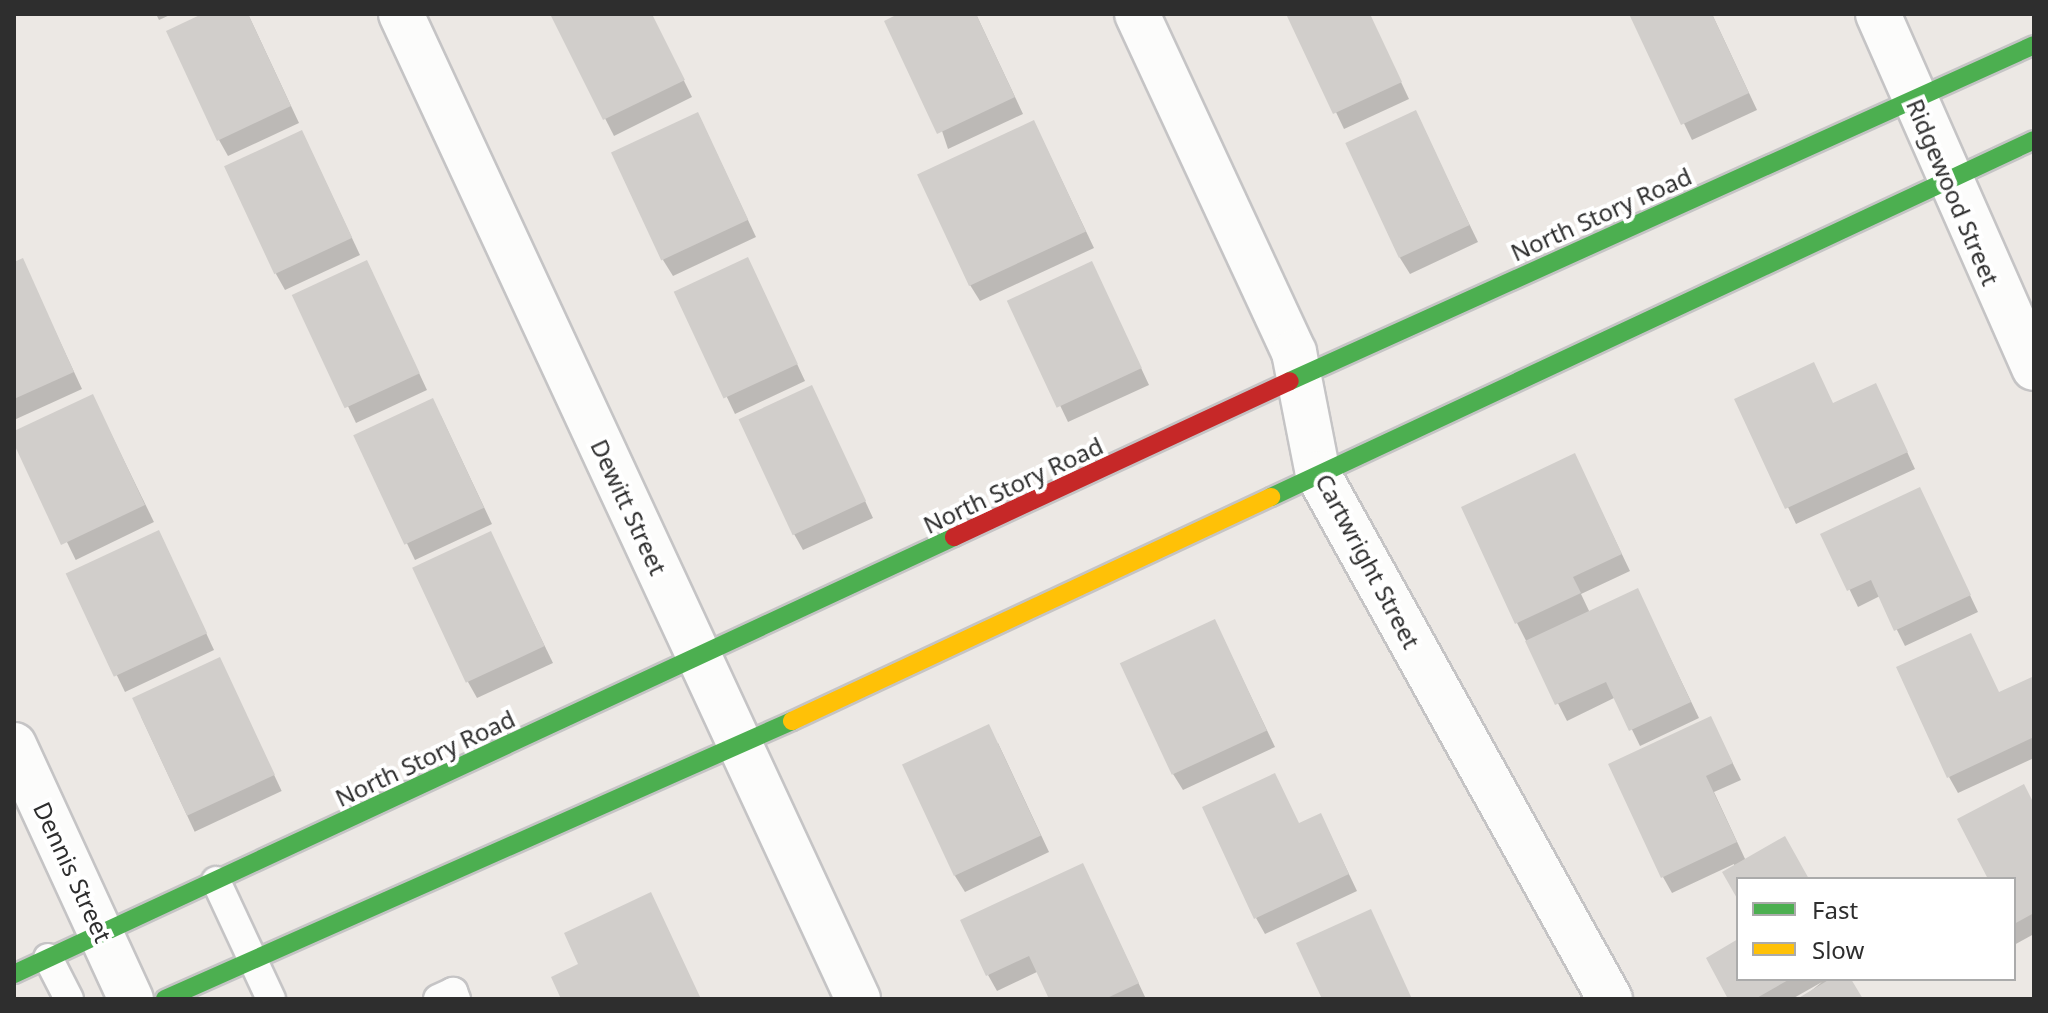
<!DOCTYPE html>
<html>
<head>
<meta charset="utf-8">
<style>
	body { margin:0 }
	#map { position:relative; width:2048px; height:1013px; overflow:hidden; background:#ece8e4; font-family:"Noto Sans",sans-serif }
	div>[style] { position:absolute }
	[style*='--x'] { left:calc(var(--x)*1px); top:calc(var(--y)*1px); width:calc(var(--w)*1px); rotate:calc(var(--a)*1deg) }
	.shadow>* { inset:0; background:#0003; transform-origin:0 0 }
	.building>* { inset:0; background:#d1cecb; transform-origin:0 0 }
	.roads { filter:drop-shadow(2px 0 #c5c4c5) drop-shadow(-2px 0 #c5c4c5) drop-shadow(0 2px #c5c4c5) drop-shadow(0 -2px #c5c4c5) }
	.lane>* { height:28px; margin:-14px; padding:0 14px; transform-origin:14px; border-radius:14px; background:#fcfcfb }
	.street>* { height:44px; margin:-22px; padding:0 22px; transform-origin:22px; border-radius:22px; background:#fcfcfb }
	.fast>* { height:18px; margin:-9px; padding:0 9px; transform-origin:9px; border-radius:9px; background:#4caf50 }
	.slow>* { height:18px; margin:-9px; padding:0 9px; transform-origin:9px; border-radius:9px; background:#ffc107 }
	.jam>* { height:18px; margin:-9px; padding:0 9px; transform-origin:9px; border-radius:9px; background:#c62828 }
	span { translate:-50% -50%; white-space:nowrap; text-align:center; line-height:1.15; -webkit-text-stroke:8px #fff; paint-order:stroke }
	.street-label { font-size:24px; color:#2e2e2e }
	.frame { position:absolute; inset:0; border:16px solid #2e2e2e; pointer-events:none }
	.legend { position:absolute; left:1736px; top:877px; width:280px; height:104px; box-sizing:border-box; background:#fff; border:2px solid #ababab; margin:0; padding:10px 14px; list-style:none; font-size:24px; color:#2e2e2e }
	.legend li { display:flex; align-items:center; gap:16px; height:40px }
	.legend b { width:40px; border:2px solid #ababab }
</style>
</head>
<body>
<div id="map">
	<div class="shadow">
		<div style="clip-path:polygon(156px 14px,172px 14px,159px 20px)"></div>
		<div style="clip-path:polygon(207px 14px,248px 14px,299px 123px,228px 156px,219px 140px)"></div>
		<div style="clip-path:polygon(552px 14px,651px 14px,692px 97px,614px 136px)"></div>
		<div style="clip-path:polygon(903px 14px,976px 14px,1023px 114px,948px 149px)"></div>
		<div style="clip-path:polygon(1289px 14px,1369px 14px,1409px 99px,1344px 129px)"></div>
		<div style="clip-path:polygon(1631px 14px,1712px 14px,1757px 110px,1692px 140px)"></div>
		<div style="clip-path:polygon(1415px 112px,1478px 242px,1410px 274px,1400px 258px)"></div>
		<div style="clip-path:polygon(1034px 122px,1094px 248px,980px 301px,970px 285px)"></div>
		<div style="clip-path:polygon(706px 131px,756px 237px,673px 276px,663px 260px)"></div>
		<div style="clip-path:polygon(302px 132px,360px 255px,285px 290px,276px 274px)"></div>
		<div style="clip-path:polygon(22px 260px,82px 389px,14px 420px,14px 264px)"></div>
		<div style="clip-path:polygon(756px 276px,805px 381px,735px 414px,677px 293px)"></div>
		<div style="clip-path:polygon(375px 279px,427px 390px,356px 423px,295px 296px)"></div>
		<div style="clip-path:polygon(1100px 280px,1149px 385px,1068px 422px,1010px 301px)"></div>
		<div style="left:93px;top:397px;width:139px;height:87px;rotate:64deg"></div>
		<div style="clip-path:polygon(1737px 400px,1834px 405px,1884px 402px,1915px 469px,1796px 524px)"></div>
		<div style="clip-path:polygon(820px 404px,873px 518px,803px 550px,794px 534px)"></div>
		<div style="clip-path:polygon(441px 416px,492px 524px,415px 560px,355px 436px)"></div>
		<div style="clip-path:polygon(1575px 456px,1630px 571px,1581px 594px,1590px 613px,1638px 591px,1699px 718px,1640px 746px,1616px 697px,1567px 721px,1517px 623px)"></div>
		<div style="clip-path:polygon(1920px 490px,1978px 612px,1905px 646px,1880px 596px,1858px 607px,1823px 535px)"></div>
		<div style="clip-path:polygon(490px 533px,553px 663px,477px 698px,468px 682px)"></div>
		<div style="clip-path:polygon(167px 549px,214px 650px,125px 692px,68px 575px)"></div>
		<div style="clip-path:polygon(1223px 638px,1275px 747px,1183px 790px,1173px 774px)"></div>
		<div style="left:228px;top:676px;width:127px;height:96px;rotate:65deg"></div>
		<div style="clip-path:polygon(2031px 679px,2034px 758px,1958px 793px,1949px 777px,1999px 694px)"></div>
		<div style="clip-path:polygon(1711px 719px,1741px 780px,1714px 792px,1746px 861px,1807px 879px,1738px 879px,1738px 896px,1734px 864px,1672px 893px,1663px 877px)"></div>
		<div style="clip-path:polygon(998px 743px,1049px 852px,965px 892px,955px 876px)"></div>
		<div style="clip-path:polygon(2034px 806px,2034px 934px,2014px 945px,2014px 879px,1990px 879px)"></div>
		<div style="clip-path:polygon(1329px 832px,1357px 891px,1265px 934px,1256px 918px)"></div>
		<div style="clip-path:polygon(1091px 882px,1146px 999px,1052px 999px,1039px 971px,997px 991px,988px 975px)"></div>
		<div style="clip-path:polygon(1738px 942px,1738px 979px,1848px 979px,1860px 999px,1801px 999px,1822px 982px,1792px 999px,1731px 999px)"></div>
	</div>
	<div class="building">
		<div style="clip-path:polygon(202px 14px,248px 14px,291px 106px,217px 141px,166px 31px)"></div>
		<div style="clip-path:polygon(550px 14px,652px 14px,685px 80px,603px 120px)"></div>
		<div style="clip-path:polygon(898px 14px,976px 14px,1015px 97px,937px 134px,884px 21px)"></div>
		<div style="clip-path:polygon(1286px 14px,1370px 14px,1402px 82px,1333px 114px)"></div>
		<div style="clip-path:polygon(1629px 14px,1712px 14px,1749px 93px,1681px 125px)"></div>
		<div style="left:1416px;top:110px;width:127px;height:78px;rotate:65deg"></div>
		<div style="left:698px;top:112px;width:119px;height:96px;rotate:65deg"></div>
		<div style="left:1034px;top:120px;width:123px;height:129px;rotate:65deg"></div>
		<div style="left:302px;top:130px;width:119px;height:86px;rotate:65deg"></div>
		<div style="left:748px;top:257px;width:118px;height:82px;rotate:65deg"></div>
		<div style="clip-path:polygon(23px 258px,74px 372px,14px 399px,14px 262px)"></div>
		<div style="left:367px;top:260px;width:125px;height:83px;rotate:65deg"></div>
		<div style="left:1092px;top:261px;width:118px;height:94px;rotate:65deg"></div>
		<div style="clip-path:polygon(1814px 362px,1833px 403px,1876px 383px,1908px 452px,1785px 509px,1734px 399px)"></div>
		<div style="left:812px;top:385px;width:128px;height:81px;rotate:65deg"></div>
		<div style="clip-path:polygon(93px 394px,145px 505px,61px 545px,14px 444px,14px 431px)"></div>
		<div style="left:433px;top:398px;width:121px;height:88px;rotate:65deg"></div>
		<div style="clip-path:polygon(1575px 453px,1622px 554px,1573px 577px,1581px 593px,1515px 624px,1461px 507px)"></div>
		<div style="clip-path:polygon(1920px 487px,1971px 595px,1894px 631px,1871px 580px,1847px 591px,1820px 534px)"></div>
		<div style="left:159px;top:530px;width:114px;height:103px;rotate:65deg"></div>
		<div style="left:491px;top:531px;width:127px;height:87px;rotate:65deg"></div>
		<div style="clip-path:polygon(1638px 588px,1691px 702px,1629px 731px,1606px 682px,1555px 705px,1525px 641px)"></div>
		<div style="left:1215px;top:619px;width:123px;height:105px;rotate:65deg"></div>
		<div style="clip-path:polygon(1971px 633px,1999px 692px,2032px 677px,2034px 737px,1947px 778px,1896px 667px)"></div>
		<div style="left:220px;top:657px;width:130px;height:97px;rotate:65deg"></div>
		<div style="clip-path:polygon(1711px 716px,1733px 763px,1706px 776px,1737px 842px,1661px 878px,1608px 764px)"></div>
		<div style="left:989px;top:724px;width:123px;height:96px;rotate:65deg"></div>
		<div style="clip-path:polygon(1275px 773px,1299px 823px,1321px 813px,1349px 874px,1254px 919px,1202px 807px)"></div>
		<div style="clip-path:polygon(2024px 784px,2034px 804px,2034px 913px,2014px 924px,2014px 879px,1988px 879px,1957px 819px)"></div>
		<div style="clip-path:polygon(1785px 836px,1809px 879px,1738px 879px,1738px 900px,1722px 872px)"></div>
		<div style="clip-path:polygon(1083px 863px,1139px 983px,1105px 999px,1049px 999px,1029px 956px,986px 976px,960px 920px)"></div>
		<div style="clip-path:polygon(651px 892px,701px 999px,561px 999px,551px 977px,578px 964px,564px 933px)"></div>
		<div style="clip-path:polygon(1371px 909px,1412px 999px,1322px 999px,1296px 943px)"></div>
		<div style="clip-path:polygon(1738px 939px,1738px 979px,1790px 979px,1755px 999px,1728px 999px,1706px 958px)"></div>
		<div style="clip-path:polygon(1830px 979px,1851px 979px,1863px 999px,1797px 999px)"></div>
	</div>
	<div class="roads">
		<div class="lane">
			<div style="--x:216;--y:881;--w:130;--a:65"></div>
			<div style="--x:48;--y:958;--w:46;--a:62.9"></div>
			<div style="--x:438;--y:999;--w:17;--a:-25"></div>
			<div style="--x:453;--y:992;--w:8;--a:67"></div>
		</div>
		<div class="street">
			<div style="--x:401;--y:14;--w:1086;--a:65.11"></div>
			<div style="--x:1137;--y:14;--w:373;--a:65.1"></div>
			<div style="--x:1294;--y:352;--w:124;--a:78.9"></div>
			<div style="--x:1318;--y:474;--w:601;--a:60.92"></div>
			<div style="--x:1878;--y:14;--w:387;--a:66.2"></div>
			<div style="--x:14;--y:745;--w:280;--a:65.3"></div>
		</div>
		<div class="fast">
			<div style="--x:1290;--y:381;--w:816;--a:-24.3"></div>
			<div style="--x:1271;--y:497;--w:842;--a:-25.07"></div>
			<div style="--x:14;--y:974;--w:1037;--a:-24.93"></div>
			<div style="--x:165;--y:999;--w:686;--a:-23.91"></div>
		</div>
		<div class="slow">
			<div style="--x:792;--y:721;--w:529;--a:-25.06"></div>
		</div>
		<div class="jam">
			<div style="--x:954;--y:537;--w:370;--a:-24.9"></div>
		</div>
	</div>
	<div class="street-label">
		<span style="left:1953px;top:192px;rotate:67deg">Ridgewood Street</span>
		<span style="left:1601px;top:214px;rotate:-24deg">North Story Road</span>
		<span style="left:1013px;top:485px;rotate:-25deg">North Story Road</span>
		<span style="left:629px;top:507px;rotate:65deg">Dewitt Street</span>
		<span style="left:1368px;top:561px;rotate:62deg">Cartwright Street</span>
		<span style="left:425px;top:758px;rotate:-25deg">North Story Road</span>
		<span style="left:73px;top:872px;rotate:65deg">Dennis Street</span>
	</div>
	<div class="frame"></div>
	<ul class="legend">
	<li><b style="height:10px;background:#4caf50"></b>Fast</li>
	<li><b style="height:10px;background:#ffc107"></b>Slow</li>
	</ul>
</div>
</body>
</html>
